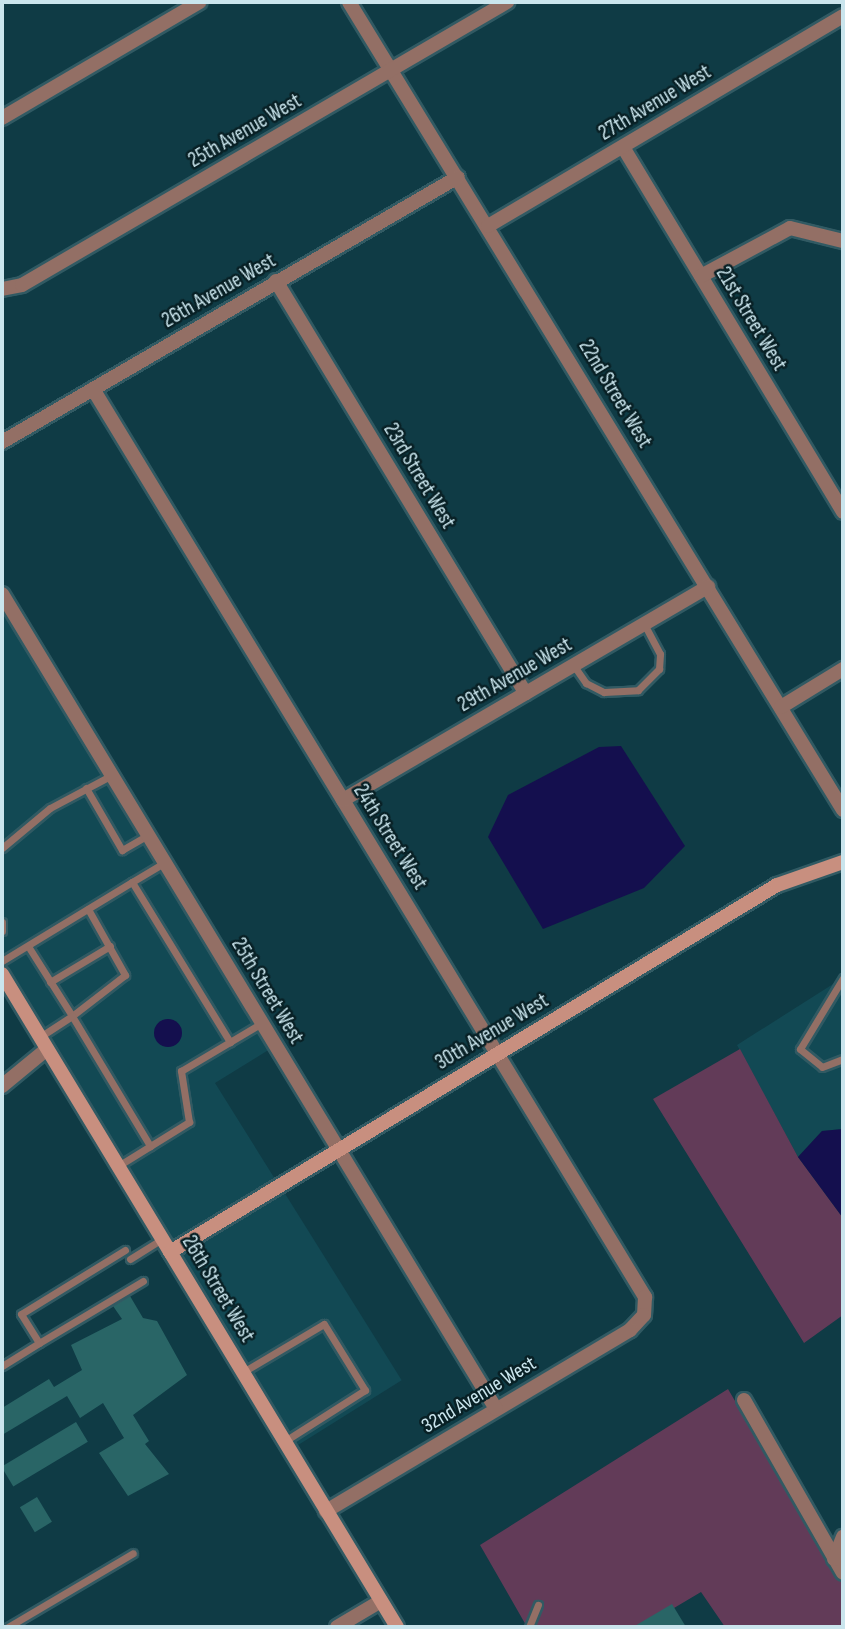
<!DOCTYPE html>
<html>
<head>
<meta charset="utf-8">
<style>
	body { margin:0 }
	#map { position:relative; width:845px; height:1629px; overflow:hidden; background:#0f3b45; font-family:"Sofia Sans Condensed",sans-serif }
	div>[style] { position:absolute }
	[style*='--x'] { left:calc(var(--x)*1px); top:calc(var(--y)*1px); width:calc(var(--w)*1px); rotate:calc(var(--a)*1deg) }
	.built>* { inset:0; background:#124954; transform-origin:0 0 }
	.green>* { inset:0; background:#623b58 }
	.water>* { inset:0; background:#140f4e }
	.round { border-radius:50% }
	.building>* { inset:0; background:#296566; transform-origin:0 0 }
	.roads { filter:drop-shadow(2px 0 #315a63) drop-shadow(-2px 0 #315a63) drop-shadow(0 2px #315a63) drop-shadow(0 -2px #315a63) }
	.lane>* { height:7px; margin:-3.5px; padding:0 3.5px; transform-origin:3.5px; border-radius:3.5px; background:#936f65 }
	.street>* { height:14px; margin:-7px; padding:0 7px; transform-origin:7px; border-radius:7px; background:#936f65 }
	.secondary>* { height:14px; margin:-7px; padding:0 7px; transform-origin:7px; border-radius:7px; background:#c88f7f }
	span { translate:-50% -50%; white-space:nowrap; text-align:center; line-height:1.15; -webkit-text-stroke:5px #082025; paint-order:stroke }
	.street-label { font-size:21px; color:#cae5ed }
	.frame { position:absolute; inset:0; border:4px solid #cae5ed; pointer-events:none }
</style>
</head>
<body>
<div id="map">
	<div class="built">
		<div style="clip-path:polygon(2px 607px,270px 1049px,215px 1083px,275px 1179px,172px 1242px,2px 960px)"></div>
		<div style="clip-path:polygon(843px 963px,843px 1129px,822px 1131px,798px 1157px,737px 1045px,841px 979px)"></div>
		<div style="left:284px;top:1192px;width:222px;height:122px;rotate:58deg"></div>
	</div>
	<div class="green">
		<div style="clip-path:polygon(740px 1049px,798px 1157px,843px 1218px,843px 1315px,804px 1343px,653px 1099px)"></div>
		<div style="clip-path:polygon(728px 1389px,843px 1585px,843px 1627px,725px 1627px,701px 1592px,642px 1627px,527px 1627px,480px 1545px)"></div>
	</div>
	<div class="water">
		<div style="clip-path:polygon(621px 746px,685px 846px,644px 888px,543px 929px,488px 837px,508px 795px,599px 747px)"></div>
		<div class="round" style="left:154px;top:1019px;width:28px;height:28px"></div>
		<div style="clip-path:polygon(843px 1129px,843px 1218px,798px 1157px,822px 1131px)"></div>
	</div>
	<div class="building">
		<div style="clip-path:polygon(130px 1296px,143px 1318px,157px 1321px,187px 1375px,133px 1415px,149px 1441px,145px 1444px,169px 1474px,128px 1496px,99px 1453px,124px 1438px,103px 1403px,80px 1418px,67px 1396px,2px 1435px,2px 1408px,49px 1379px,54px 1387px,82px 1370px,71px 1345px,122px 1319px,113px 1306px)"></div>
		<div style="left:76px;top:1422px;width:23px;height:87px;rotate:59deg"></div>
		<div style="left:37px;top:1497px;width:29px;height:20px;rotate:59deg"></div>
		<div style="clip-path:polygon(672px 1604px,686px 1627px,633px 1627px)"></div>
	</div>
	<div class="roads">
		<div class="lane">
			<div style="--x:574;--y:666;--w:21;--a:55"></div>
			<div style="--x:586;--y:683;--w:20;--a:27"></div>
			<div style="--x:604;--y:692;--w:34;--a:-3"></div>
			<div style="--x:638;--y:690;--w:30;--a:-45"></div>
			<div style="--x:659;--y:669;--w:15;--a:-86"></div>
			<div style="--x:660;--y:654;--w:34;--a:-118"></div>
			<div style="--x:86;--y:788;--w:72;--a:59.9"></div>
			<div style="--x:122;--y:850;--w:30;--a:-30"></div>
			<div style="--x:2;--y:848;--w:62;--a:-39.8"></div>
			<div style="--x:50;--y:808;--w:70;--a:-28"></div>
			<div style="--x:132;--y:882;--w:39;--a:-31"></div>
			<div style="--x:88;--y:909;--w:76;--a:60.7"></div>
			<div style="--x:125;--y:975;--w:67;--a:142.3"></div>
			<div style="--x:72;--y:1016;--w:152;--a:59"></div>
			<div style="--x:2;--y:922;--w:9;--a:90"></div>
			<div style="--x:28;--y:946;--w:83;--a:57.8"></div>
			<div style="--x:72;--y:1016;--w:38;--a:147"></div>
			<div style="--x:2;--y:961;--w:152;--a:-31.3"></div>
			<div style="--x:132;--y:882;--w:188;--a:58.5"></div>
			<div style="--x:843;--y:978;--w:83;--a:121.2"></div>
			<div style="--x:800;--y:1049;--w:28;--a:39"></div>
			<div style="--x:822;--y:1067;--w:22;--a:-21"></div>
			<div style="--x:50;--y:982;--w:70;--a:-31"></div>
			<div style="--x:118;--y:1166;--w:84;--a:-31.8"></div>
			<div style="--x:189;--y:1122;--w:52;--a:-98.9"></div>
			<div style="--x:181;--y:1071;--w:94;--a:-30.7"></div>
			<div style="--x:125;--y:1250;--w:122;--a:148.4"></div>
			<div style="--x:21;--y:1314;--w:34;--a:58"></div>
			<div style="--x:39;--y:1343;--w:121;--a:-30.8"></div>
			<div style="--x:130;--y:1259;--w:38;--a:-32"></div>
			<div style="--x:2;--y:1366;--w:44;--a:-31.9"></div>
			<div style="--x:243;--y:1372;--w:94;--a:-30.7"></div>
			<div style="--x:324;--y:1324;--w:78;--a:58.2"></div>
			<div style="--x:365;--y:1390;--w:95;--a:147.5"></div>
			<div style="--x:8;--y:1627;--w:145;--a:-30.6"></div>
			<div style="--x:529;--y:1627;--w:24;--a:-68"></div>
		</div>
		<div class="street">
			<div style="--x:349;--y:2;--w:947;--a:58.56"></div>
			<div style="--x:2;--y:118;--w:229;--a:-30.4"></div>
			<div style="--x:623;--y:147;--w:426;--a:58.9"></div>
			<div style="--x:488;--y:226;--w:412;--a:-30.6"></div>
			<div style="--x:701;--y:276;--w:101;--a:-28.3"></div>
			<div style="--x:790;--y:228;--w:55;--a:13.8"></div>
			<div style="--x:276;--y:281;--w:482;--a:58.8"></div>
			<div style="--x:2;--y:289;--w:20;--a:-11"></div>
			<div style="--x:22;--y:285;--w:562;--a:-30.26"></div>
			<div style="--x:93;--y:389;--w:1063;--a:58.7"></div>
			<div style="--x:645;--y:1297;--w:18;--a:93"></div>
			<div style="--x:644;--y:1315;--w:21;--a:133"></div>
			<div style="--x:630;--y:1330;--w:354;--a:149.2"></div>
			<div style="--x:2;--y:442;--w:527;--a:-30.16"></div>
			<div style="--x:2;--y:594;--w:953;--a:58.78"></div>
			<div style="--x:781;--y:707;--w:73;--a:-31.5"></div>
			<div style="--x:343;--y:800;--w:423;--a:-30.3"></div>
			<div style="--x:2;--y:1086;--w:58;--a:-39.4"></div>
			<div style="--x:744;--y:1400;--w:199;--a:60.2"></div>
			<div style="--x:834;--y:1559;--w:24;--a:-68"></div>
			<div style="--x:337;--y:1627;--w:51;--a:-30.6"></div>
		</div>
		<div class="secondary">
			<div style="--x:2;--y:974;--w:763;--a:58.83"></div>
			<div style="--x:170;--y:1252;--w:709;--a:-31.16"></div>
			<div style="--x:777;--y:885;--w:70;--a:-19.2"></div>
		</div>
	</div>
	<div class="street-label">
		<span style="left:655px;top:103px;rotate:-31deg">27th Avenue West</span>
		<span style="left:245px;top:131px;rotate:-30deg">25th Avenue West</span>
		<span style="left:219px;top:291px;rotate:-30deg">26th Avenue West</span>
		<span style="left:751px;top:319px;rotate:59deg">21st Street West</span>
		<span style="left:615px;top:394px;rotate:59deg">22nd Street West</span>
		<span style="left:419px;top:476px;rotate:59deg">23rd Street West</span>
		<span style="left:515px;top:675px;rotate:-30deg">29th Avenue West</span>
		<span style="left:390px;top:837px;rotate:58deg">24th Street West</span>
		<span style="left:267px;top:991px;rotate:59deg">25th Street West</span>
		<span style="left:492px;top:1032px;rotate:-31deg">30th Avenue West</span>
		<span style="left:218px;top:1289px;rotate:59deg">26th Street West</span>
		<span style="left:479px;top:1395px;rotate:-31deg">32nd Avenue West</span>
	</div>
	<div class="frame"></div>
</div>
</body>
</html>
